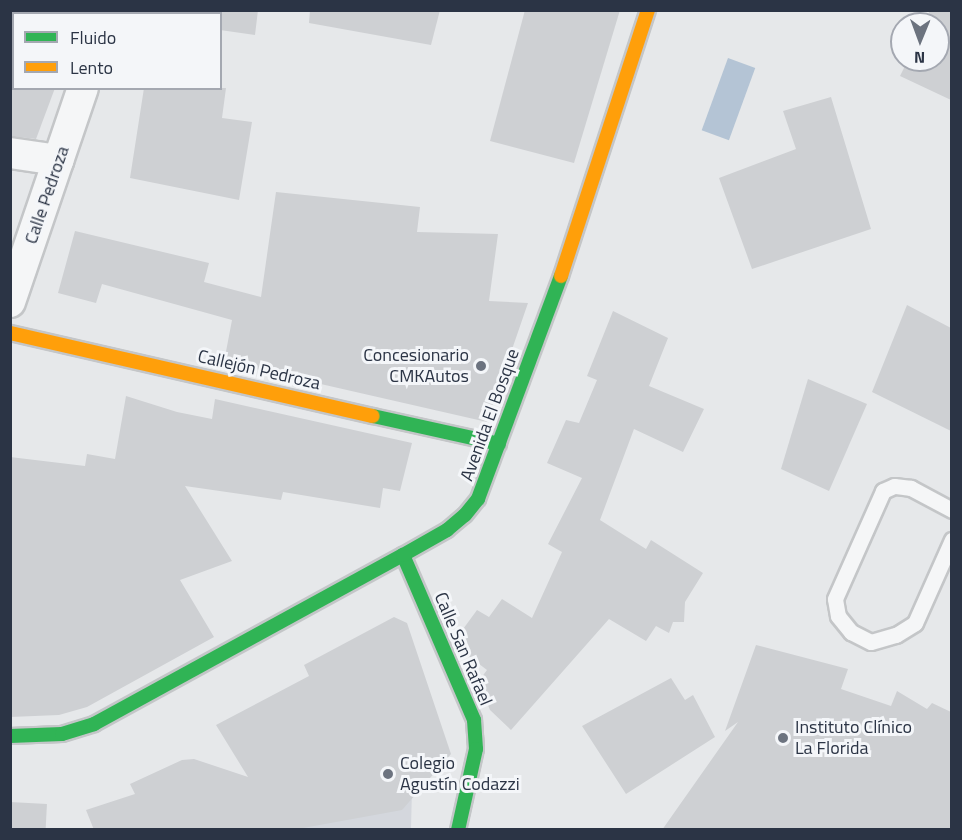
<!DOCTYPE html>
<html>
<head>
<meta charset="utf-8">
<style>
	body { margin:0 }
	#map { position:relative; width:962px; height:840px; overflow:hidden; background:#e6e8ea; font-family:"Titillium Web",sans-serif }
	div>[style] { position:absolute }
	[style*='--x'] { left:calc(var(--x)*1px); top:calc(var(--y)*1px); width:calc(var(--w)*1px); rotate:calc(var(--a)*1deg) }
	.built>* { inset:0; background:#d4d7dd }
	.water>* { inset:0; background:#b4c4d5; transform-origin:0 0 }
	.building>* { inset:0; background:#ced0d3; transform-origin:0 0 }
	.roads { filter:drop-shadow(2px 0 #c4c6c8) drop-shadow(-2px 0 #c4c6c8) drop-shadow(0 2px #c4c6c8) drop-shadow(0 -2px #c4c6c8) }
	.lane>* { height:15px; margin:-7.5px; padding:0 7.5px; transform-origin:7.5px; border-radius:7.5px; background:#f5f6f7 }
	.street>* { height:30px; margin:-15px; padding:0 15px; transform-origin:15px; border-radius:15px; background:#f5f6f7 }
	.fast>* { height:14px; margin:-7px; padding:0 7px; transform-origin:7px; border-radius:7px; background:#30b455 }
	.slow>* { height:14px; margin:-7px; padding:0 7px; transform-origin:7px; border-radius:7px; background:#ff9f0a }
	.dots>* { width:16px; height:16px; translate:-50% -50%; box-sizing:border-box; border:3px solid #f4f6f9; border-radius:50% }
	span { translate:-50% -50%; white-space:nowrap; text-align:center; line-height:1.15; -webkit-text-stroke:6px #f4f6f9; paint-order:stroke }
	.street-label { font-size:18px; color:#2b3445 }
	.poi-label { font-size:18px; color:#2b3445 }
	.right { translate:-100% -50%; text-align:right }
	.left { translate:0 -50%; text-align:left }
	.frame { position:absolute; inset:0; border:12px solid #2b3445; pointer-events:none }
	.legend { position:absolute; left:12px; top:12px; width:210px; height:78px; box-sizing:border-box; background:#f4f6f9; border:2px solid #a4a8b1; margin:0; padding:8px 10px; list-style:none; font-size:18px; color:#2b3445 }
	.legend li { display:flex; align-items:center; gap:12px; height:30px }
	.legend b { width:30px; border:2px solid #a4a8b1 }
	.north { position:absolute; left:890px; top:12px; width:60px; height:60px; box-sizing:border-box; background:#f4f6f9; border:2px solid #a4a8b1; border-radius:50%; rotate:181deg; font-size:16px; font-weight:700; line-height:24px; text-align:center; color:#2b3445 }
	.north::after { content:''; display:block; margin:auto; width:21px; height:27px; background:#6c737f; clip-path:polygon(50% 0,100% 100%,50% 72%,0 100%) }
</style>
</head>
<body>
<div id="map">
	<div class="built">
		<div style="clip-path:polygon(413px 748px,411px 829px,255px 829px)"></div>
	</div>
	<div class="water">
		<div style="left:728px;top:58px;width:29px;height:77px;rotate:20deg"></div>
	</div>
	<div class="building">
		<div style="clip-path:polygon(185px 10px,258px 10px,255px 35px,220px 30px,220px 14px,184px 14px)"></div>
		<div style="clip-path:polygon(310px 10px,440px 10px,431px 45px,309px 23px)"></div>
		<div style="clip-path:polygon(525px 10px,620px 10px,574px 163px,490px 141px)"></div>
		<div style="clip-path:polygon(930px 10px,951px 10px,951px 100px,900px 76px,908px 60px,938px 60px,938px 24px,924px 24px)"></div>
		<div style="clip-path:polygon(10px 88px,55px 88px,36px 139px,10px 136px)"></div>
		<div style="clip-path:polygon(144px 88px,226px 88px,222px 118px,252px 122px,239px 200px,130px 178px)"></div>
		<div style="clip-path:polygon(831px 97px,871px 229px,752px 269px,719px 178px,796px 149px,783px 111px)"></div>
		<div style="clip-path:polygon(276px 192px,420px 207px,417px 232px,498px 234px,489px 301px,528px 303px,487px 422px,224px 362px,232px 320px,102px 284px,96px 303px,58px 293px,75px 231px,209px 263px,204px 282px,261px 297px)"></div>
		<div style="clip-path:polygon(907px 305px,951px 328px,951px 431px,872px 392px)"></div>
		<div style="clip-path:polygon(613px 311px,668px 338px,649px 386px,704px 409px,683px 452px,634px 429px,600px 520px,646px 549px,651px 540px,703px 573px,685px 602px,684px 622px,673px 622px,669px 633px,656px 626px,646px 641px,609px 619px,511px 730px,490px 710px,478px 682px,487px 670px,466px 654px,458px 636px,477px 610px,489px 617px,502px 599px,532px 618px,562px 552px,548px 544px,582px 478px,547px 463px,566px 420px,579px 423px,597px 380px,587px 376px)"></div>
		<div style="clip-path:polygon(808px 379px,867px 404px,829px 491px,781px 469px)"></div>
		<div style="clip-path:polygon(126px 396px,177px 412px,212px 419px,215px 399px,412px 443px,400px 491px,383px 488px,380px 508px,283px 492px,281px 500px,185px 486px,232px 561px,180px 580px,214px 637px,87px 707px,59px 715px,10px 717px,10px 457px,85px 466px,87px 454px,115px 459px)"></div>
		<div style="clip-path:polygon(394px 617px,407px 623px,451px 754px,402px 810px,292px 830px,94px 830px,86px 810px,135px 794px,130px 784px,182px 760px,194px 759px,248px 777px,216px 725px,309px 676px,304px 665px)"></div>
		<div style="clip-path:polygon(756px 645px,848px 669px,841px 689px,891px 706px,897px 691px,927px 709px,932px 703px,951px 712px,951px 830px,662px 830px,738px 722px,725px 731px)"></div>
		<div style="clip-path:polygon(671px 678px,685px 700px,693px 695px,715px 737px,626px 794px,582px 726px)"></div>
		<div style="left:10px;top:802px;width:37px;height:28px;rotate:3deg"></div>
	</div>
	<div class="roads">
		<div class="lane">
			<div style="--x:952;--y:510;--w:47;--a:-151.8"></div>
			<div style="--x:911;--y:488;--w:17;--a:-173"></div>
			<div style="--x:894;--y:486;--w:12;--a:156"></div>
			<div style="--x:883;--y:491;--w:118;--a:114"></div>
			<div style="--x:835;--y:599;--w:17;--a:80"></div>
			<div style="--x:838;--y:616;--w:21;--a:51"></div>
			<div style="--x:851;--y:632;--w:22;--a:27"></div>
			<div style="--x:871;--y:642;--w:26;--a:-16"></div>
			<div style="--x:896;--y:635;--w:22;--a:-32"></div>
			<div style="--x:915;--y:623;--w:91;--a:-66"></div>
		</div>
		<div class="street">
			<div style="--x:110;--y:14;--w:4;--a:-76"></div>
			<div style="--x:10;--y:153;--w:49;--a:8.3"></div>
			<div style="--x:10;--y:302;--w:226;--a:-71.2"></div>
		</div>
		<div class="fast">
			<div style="--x:373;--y:416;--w:129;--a:12.5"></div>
			<div style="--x:403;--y:555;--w:180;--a:66.7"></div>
			<div style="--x:474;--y:720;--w:29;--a:86"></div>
			<div style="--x:476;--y:749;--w:83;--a:102.5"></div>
			<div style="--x:10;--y:736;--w:52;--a:-2.2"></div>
			<div style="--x:62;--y:734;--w:34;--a:-17"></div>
			<div style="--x:94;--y:724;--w:352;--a:-28.7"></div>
			<div style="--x:403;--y:555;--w:51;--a:-29.6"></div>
			<div style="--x:447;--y:530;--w:23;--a:-40"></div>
			<div style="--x:465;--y:515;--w:21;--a:-51"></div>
			<div style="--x:478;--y:499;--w:238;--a:-69.6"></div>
		</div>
		<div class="slow">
			<div style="--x:561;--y:276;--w:280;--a:-71.9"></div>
			<div style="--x:10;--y:333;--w:372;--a:12.9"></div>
		</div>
	</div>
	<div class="dots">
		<div style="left:481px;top:366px;background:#6c737f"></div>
		<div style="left:783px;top:738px;background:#6c737f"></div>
		<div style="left:388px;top:774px;background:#6c737f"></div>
	</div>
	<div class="street-label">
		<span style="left:47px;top:195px;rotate:-71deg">Calle Pedroza</span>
		<span style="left:259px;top:370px;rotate:13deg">Callejón Pedroza</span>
		<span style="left:490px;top:415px;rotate:-70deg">Avenida El Bosque</span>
		<span style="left:463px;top:649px;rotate:67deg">Calle San Rafael</span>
	</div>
	<div class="poi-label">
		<span class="right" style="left:469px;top:366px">Concesionario<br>CMKAutos</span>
		<span class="left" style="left:795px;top:738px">Instituto Clínico<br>La Florida</span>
		<span class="left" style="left:400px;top:774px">Colegio<br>Agustín Codazzi</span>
	</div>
	<div class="frame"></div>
	<ul class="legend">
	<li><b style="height:8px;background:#30b455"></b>Fluido</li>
	<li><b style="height:8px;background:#ff9f0a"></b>Lento</li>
	</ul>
	<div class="north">N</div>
</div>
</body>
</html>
